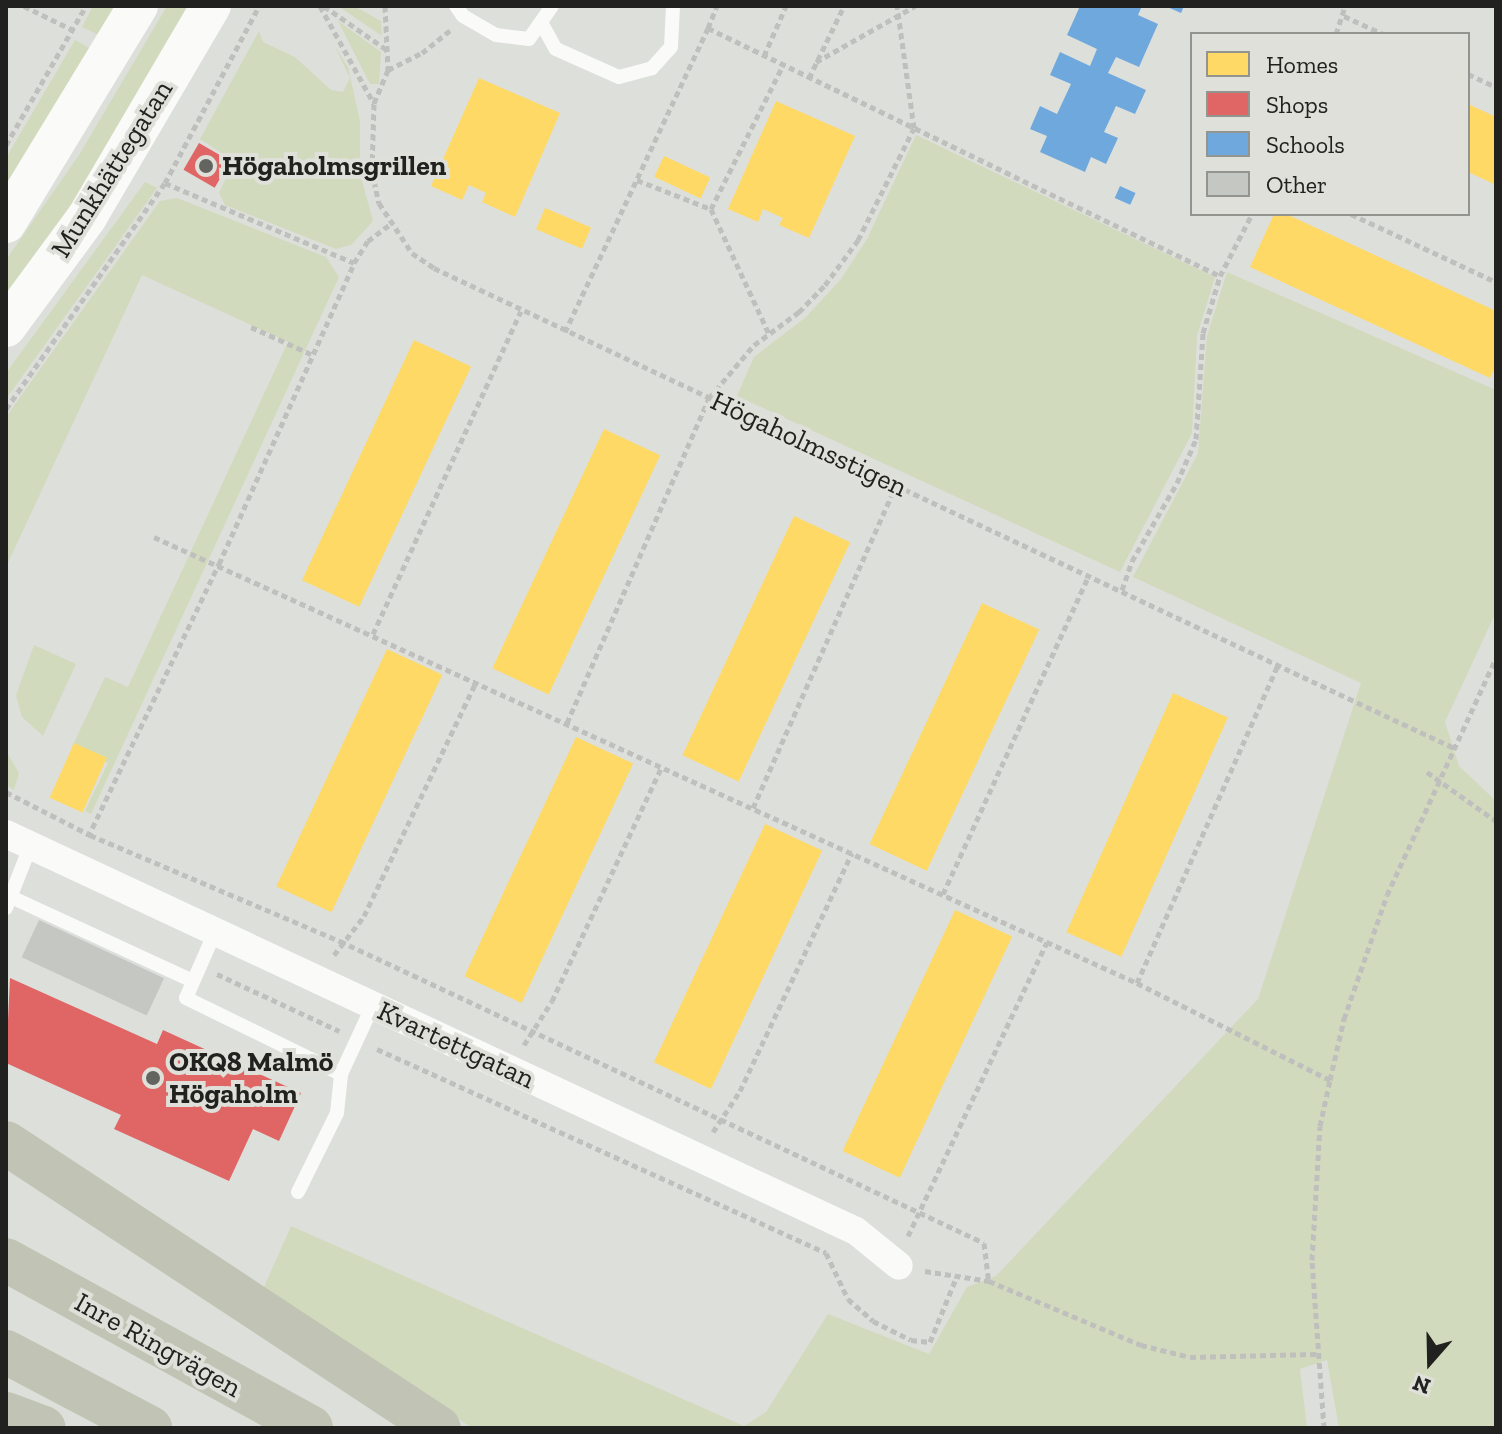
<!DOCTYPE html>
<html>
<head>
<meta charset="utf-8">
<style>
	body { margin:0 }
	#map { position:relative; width:1502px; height:1434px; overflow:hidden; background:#dddfda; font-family:"Zilla Slab",serif }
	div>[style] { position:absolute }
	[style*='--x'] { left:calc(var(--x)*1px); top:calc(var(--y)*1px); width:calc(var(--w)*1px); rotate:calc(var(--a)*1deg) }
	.green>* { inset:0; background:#d2dabd }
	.homes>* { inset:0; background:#ffd966; transform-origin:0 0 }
	.shops>* { inset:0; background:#e06666; transform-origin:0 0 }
	.schools>* { inset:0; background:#6fa8dc; transform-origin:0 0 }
	.building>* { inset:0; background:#c5c7c3; transform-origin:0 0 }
	.path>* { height:5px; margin-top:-2.5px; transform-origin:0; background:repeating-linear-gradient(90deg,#bfbfbe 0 6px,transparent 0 10px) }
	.lane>* { height:14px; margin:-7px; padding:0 7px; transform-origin:7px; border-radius:7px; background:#fafaf9 }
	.street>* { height:28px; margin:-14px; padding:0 14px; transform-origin:14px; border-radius:14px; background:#fafaf9 }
	.secondary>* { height:40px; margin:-20px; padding:0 20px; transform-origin:20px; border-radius:20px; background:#fafaf9 }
	.highway>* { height:44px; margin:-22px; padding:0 22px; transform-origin:22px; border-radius:22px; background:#c1c4b4 }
	.dots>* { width:22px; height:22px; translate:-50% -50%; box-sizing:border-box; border:4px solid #dee0d9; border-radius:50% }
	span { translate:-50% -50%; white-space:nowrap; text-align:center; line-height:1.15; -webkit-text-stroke:8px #dee0d9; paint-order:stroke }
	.poi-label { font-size:28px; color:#21221f; font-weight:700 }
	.left { translate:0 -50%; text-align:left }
	.street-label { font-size:28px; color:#21221f }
	.frame { position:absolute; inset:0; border:8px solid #21221f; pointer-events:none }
	.legend { position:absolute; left:1190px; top:32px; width:280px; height:184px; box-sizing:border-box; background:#dee0d9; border:2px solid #92948f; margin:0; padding:10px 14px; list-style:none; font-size:24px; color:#21221f }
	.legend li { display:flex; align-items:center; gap:16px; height:40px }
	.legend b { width:40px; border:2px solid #92948f }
	.north { position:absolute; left:1390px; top:1322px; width:80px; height:80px; -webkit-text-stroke:6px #dee0d9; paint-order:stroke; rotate:200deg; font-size:22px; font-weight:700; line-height:32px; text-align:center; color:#21221f }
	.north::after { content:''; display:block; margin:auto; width:28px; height:36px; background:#21221f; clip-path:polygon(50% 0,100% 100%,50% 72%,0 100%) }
</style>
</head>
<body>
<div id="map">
	<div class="green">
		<div style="clip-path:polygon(93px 6px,118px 6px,101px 36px,82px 27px)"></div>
		<div style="clip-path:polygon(167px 6px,193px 6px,110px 148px,6px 301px,6px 260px,79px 155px)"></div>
		<div style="clip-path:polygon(338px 6px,354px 6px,381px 21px,382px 36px)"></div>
		<div style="clip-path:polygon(338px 21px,381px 52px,379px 84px,370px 84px)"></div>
		<div style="clip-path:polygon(259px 31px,263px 42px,295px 57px,331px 90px,343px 92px,350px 78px,334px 45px,348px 67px,360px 121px,360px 173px,373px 221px,351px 245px,336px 249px,225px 205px,219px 193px,234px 161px,200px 139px)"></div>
		<div style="clip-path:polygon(75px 40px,93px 50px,6px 186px,6px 158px)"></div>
		<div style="clip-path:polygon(916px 135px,1215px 277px,1197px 336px,1192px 433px,1120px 572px,737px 396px,754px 357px,806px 317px,841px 279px,867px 239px)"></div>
		<div style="clip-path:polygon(145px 182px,157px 188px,6px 399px,6px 373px)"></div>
		<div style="clip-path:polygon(177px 198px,326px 257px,339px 277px,91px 814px,85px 811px,108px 763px,72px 747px,105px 677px,128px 687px,288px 342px,142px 275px,6px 567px,6px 417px,160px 201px)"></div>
		<div style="clip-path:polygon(1227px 272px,1496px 390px,1496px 612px,1445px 722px,1459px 766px,1496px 801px,1496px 1428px,1339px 1428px,1327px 1360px,1300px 1369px,1307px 1428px,472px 1428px,264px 1287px,291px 1226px,744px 1426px,766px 1412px,828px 1314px,929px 1354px,967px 1287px,996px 1276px,1258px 999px,1361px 683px,1133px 577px,1198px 453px,1207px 336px)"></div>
		<div style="clip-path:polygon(34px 645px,76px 664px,43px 736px,22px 717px,16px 695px)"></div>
		<div style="clip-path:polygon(6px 751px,19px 773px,14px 790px,6px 785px)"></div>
	</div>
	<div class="homes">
		<div style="clip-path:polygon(479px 78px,560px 113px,515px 217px,482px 202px,486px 193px,469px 185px,462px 200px,431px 186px)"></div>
		<div style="clip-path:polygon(776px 101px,855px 136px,809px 238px,779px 225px,783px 218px,763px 209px,758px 222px,728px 209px)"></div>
		<div style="clip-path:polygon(1468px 104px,1496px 117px,1496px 185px,1468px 172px)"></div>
		<div style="left:664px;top:156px;width:51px;height:23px;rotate:25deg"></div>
		<div style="left:545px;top:208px;width:50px;height:23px;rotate:23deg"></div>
		<div style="clip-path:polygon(1274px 214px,1286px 214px,1496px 311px,1496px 365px,1490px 378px,1250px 267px)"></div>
		<div style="left:414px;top:340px;width:63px;height:265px;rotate:25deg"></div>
		<div style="left:604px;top:429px;width:62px;height:264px;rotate:25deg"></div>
		<div style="left:794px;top:516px;width:62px;height:264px;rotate:25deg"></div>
		<div style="left:982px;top:603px;width:63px;height:266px;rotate:25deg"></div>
		<div style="left:387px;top:649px;width:61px;height:262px;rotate:25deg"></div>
		<div style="left:1173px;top:693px;width:60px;height:262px;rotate:24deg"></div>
		<div style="left:576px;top:737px;width:63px;height:264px;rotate:25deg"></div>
		<div style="left:74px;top:743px;width:36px;height:60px;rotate:24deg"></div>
		<div style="left:765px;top:824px;width:63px;height:263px;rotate:25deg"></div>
		<div style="left:955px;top:910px;width:63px;height:266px;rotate:25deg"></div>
	</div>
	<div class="shops">
		<div style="left:199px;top:143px;width:36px;height:31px;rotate:30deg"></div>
		<div style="clip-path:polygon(10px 978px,157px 1044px,163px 1030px,301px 1093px,279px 1141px,253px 1129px,229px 1181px,114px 1129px,121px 1115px,6px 1063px)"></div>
	</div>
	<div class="schools">
		<div style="clip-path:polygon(1080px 6px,1142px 6px,1138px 15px,1158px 24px,1139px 67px,1116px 57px,1108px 73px,1146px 90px,1135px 114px,1116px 106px,1104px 132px,1118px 138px,1106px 164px,1091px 157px,1085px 172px,1040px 152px,1047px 136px,1030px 129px,1040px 106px,1057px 114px,1071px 84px,1050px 75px,1060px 52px,1090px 66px,1097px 49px,1067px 35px)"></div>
		<div style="clip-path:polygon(1165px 6px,1184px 6px,1181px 13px)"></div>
		<div style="left:1120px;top:186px;width:17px;height:13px;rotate:24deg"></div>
	</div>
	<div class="building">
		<div style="left:39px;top:920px;width:138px;height:41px;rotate:25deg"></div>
	</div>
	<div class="path">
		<div style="--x:24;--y:6;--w:59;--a:26.1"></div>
		<div style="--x:320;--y:6;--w:112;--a:61.1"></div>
		<div style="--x:374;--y:104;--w:67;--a:91.7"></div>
		<div style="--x:372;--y:171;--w:33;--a:78"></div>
		<div style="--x:379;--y:203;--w:60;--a:56.6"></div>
		<div style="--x:412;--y:253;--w:27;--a:34"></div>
		<div style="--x:434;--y:268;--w:1127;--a:25.2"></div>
		<div style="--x:324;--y:6;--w:77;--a:34.9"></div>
		<div style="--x:385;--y:6;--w:64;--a:87.3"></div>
		<div style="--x:1344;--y:16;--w:43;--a:24.8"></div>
		<div style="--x:708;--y:28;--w:24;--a:-68"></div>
		<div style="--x:1336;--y:34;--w:29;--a:-72"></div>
		<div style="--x:764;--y:56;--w:55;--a:-66.3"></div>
		<div style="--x:816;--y:62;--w:114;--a:-29.5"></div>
		<div style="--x:1468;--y:74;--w:31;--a:25"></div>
		<div style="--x:809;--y:78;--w:80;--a:-64.1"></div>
		<div style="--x:374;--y:103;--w:36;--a:-67"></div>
		<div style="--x:388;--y:70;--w:38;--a:-27"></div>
		<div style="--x:422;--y:53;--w:36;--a:-39"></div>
		<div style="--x:6;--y:145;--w:160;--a:-60.1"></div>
		<div style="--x:637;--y:180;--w:79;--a:21.4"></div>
		<div style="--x:711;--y:209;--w:138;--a:65.1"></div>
		<div style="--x:165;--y:183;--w:205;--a:22.9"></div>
		<div style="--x:711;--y:209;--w:161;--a:-63.4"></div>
		<div style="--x:1351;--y:214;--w:160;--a:25.1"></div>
		<div style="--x:251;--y:327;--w:68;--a:24.3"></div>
		<div style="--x:565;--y:332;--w:336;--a:-64.8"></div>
		<div style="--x:708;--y:28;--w:569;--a:25.84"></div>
		<div style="--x:6;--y:409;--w:276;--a:-54.9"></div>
		<div style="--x:165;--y:183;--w:200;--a:-62"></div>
		<div style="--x:154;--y:537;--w:1079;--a:24.4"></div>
		<div style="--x:1137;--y:983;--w:216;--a:26.7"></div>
		<div style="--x:1122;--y:590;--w:31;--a:-71"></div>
		<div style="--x:1132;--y:561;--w:90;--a:-60"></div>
		<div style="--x:1177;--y:483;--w:48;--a:-66.6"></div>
		<div style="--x:1196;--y:439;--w:106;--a:-86.2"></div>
		<div style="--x:1203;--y:333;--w:59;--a:-73.4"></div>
		<div style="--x:1220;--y:276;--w:70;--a:-62.7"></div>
		<div style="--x:373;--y:634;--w:355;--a:-65.4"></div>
		<div style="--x:567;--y:723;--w:355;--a:-66.4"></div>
		<div style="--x:709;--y:398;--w:70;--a:-49.7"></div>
		<div style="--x:754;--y:345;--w:56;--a:-36.3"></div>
		<div style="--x:799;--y:312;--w:37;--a:-46"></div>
		<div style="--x:825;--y:285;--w:56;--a:-53.7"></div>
		<div style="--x:858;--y:240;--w:125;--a:-63.4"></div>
		<div style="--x:914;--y:128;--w:123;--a:-97.9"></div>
		<div style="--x:1427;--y:772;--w:85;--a:35.4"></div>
		<div style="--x:6;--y:792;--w:94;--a:27.1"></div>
		<div style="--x:90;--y:835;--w:272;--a:23"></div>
		<div style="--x:340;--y:941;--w:711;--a:25.12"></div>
		<div style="--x:984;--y:1243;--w:38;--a:83"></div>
		<div style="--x:753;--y:808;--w:353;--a:-66.1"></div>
		<div style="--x:88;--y:837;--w:303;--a:-64.4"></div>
		<div style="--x:219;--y:564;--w:330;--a:-65.8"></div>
		<div style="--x:354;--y:263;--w:26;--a:-58"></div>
		<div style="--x:368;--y:241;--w:26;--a:-37"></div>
		<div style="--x:943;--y:894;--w:351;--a:-65.4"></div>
		<div style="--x:334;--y:955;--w:49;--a:-52.4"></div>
		<div style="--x:364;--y:916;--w:259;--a:-64.4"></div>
		<div style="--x:217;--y:974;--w:135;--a:25"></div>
		<div style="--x:1137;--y:983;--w:350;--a:-66.1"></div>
		<div style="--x:524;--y:1045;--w:52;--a:-57.5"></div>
		<div style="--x:552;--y:1001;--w:259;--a:-64.9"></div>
		<div style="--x:377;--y:1049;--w:493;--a:24.4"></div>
		<div style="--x:826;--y:1253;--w:51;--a:64.4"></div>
		<div style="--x:848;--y:1299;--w:33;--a:41"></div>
		<div style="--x:873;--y:1321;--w:42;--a:26.6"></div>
		<div style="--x:911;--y:1340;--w:19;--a:6"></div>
		<div style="--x:930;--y:1342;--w:71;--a:-67.8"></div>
		<div style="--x:713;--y:1132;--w:49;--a:-56.6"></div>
		<div style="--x:740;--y:1091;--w:263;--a:-64.8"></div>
		<div style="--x:908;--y:1236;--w:325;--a:-64.7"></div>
		<div style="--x:925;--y:1271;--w:65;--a:8.9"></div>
		<div style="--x:989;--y:1281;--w:165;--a:22.8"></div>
		<div style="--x:1141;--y:1345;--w:50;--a:13.8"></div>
		<div style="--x:1190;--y:1357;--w:127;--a:-1.4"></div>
		<div style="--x:1324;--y:1428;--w:168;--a:-94.1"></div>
		<div style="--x:1312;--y:1260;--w:134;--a:-86.6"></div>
		<div style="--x:1320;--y:1126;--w:47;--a:-77.7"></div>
		<div style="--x:1330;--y:1080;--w:63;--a:-77.1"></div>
		<div style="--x:1344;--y:1019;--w:131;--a:-70.9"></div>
		<div style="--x:1387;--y:895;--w:261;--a:-65.3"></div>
	</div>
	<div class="lane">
		<div style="--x:456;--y:6;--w:12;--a:55"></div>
		<div style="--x:463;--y:16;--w:38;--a:30"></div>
		<div style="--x:496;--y:35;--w:33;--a:7"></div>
		<div style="--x:529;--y:39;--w:40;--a:-55.1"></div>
		<div style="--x:543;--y:26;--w:26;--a:61"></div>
		<div style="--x:556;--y:49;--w:69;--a:24"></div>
		<div style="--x:619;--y:77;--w:34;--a:-15"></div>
		<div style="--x:652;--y:68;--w:28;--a:-48"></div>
		<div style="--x:671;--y:47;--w:41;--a:-87.2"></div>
		<div style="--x:11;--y:897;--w:200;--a:24.8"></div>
		<div style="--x:6;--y:908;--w:66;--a:-68.5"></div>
		<div style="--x:215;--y:932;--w:72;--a:113.7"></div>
		<div style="--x:186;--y:998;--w:173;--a:26.1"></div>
		<div style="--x:298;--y:1192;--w:88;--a:-63.7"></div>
		<div style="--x:337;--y:1113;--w:39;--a:-84"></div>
		<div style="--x:341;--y:1074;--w:76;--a:-65.1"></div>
	</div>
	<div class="street">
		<div style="--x:6;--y:834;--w:938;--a:25.04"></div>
		<div style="--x:856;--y:1231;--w:55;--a:39.1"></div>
	</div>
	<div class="secondary">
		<div style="--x:6;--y:223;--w:254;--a:-58.7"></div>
		<div style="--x:6;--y:327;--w:137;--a:-53.6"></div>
		<div style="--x:87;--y:217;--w:245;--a:-59.6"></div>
	</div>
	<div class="highway">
		<div style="--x:6;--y:1143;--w:518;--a:33.35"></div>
		<div style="--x:6;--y:1260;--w:348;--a:28.8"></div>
		<div style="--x:6;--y:1352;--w:163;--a:27.8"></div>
		<div style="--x:6;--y:1414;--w:40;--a:20.2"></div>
	</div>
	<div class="dots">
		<div style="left:206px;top:166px;background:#636460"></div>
		<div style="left:153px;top:1078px;background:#636460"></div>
	</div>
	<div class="poi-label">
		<span class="left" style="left:222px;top:166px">Högaholmsgrillen</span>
		<span class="left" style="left:169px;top:1078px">OKQ8 Malmö<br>Högaholm</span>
	</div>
	<div class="street-label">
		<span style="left:112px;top:169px;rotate:-58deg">Munkhättegatan</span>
		<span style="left:809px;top:444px;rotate:25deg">Högaholmsstigen</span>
		<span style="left:456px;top:1045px;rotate:25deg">Kvartettgatan</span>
		<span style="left:158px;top:1345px;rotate:29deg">Inre Ringvägen</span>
	</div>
	<div class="frame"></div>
	<ul class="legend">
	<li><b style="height:22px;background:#ffd966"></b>Homes</li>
	<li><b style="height:22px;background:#e06666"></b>Shops</li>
	<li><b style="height:22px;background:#6fa8dc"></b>Schools</li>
	<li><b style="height:22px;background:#c5c7c3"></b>Other</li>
	</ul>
	<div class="north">N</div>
</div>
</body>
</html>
